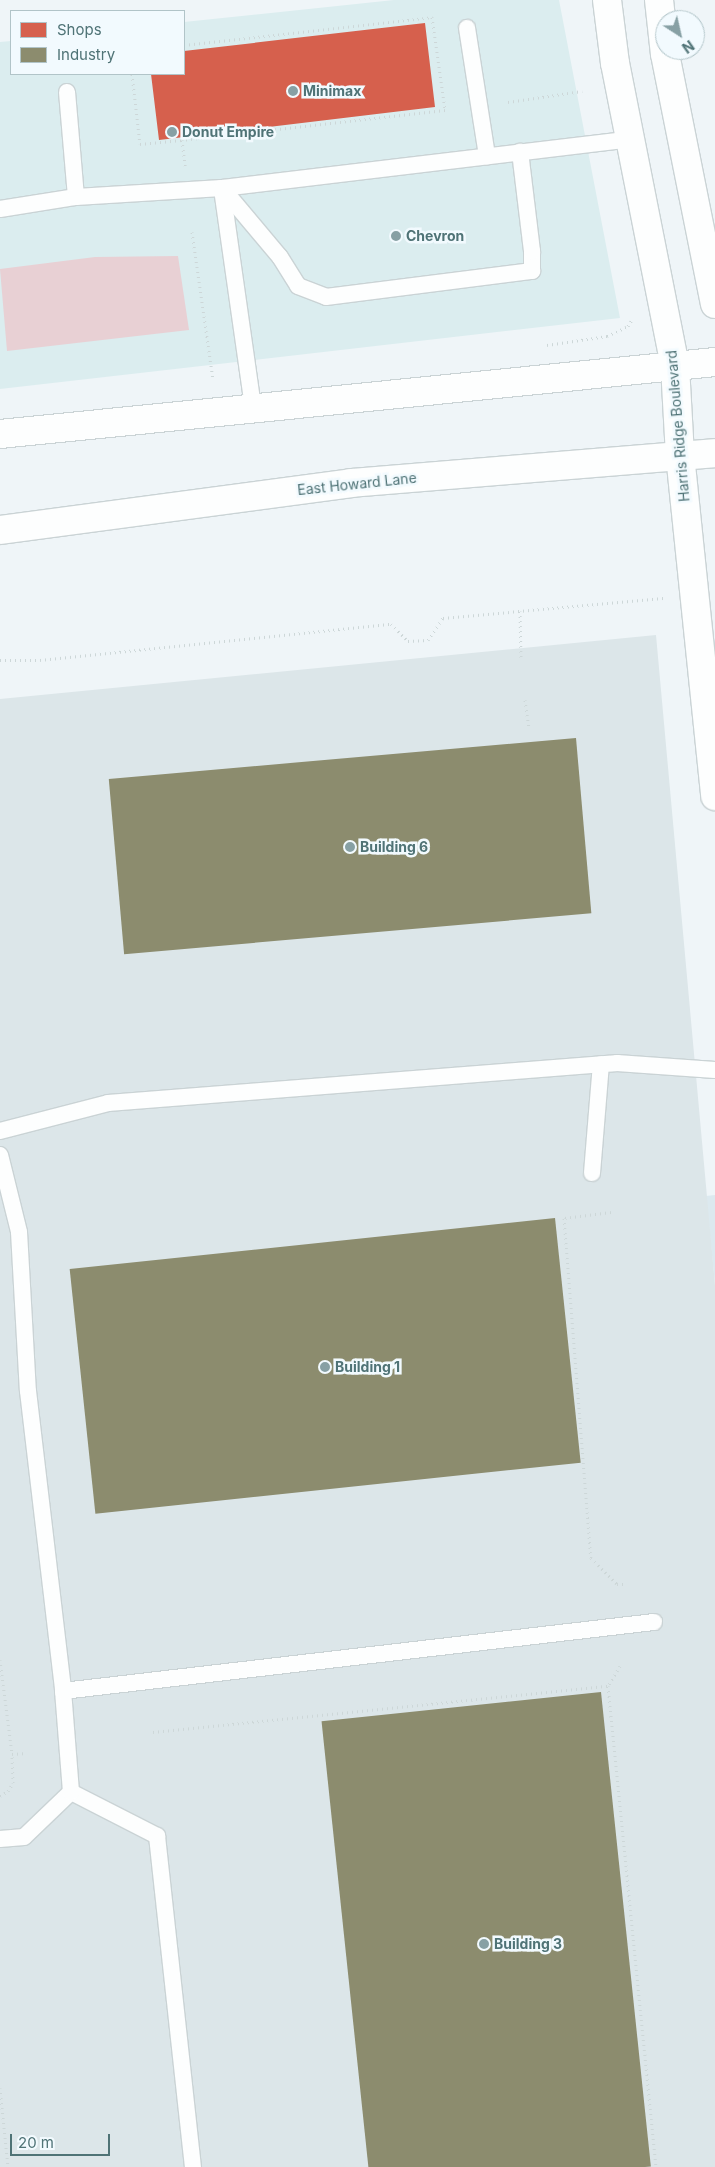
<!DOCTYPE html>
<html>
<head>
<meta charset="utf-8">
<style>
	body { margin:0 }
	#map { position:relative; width:715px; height:2167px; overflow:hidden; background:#eff5f8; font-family:Inter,sans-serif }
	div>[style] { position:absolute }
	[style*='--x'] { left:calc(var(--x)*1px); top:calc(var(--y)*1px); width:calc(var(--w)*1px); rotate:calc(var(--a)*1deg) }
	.residential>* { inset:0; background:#dce9ef }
	.commercial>* { inset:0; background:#dbedef }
	.industrial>* { inset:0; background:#dce6e9 }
	.water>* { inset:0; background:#e8d0d4 }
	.shops>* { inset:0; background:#d6604d }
	.industry>* { inset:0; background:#8c8c6e; transform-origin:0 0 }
	.path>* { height:3px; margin-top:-1.5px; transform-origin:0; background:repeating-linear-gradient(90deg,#cdd7d8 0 1px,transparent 0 5px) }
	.roads { filter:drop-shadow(1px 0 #cad3d5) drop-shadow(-1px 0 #cad3d5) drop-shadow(0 1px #cad3d5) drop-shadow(0 -1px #cad3d5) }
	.lane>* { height:16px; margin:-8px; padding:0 8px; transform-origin:8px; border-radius:8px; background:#fdfefe }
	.secondary>* { height:28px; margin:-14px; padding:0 14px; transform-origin:14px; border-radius:14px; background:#fdfefe }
	.dots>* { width:14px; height:14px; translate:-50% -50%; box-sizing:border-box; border:2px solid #f2fafe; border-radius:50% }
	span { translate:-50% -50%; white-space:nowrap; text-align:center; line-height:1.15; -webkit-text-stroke:5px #f2fafe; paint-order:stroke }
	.poi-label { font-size:14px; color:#4f7376; font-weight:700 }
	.left { translate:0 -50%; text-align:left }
	.street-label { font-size:14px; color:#4f7376 }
	.legend { position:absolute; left:10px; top:10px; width:175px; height:65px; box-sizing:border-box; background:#f2fafe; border:1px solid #b1c4c8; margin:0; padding:6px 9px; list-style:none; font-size:15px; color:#4f7376 }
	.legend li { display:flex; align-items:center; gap:10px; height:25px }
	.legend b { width:25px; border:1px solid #b1c4c8 }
	.north { position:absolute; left:655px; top:10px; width:50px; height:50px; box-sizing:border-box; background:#f2fafe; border:1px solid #b1c4c8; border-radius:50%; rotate:145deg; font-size:14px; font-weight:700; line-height:20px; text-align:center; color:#4f7376 }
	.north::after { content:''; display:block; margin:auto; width:18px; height:22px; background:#87a0a4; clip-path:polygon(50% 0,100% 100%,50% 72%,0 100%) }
	.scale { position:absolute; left:10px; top:2134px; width:100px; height:22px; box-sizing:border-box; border:2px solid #4f7376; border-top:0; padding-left:6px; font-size:15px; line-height:18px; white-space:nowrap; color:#4f7376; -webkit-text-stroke:4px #f2fafe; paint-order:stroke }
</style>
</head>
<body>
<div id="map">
	<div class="residential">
		<div style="clip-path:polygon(715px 1195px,715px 1284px,706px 1196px)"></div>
	</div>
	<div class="commercial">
		<div style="clip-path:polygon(394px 0,559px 0,620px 318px,0 389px,0 42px,11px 41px,11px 74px,184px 74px,184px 22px)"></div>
	</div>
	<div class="industrial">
		<div style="clip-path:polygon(656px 635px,715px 1285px,715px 2167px,0 2167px,0 699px)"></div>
	</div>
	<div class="water">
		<div style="clip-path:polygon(178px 256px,189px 330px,7px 351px,0 269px,95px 257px)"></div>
	</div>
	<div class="shops">
		<div style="clip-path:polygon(425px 23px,435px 107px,159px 140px,151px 74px,184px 74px,184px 51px)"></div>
	</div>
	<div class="industry">
		<div style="left:576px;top:738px;width:176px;height:469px;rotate:85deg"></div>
		<div style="left:555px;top:1218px;width:246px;height:488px;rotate:84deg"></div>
		<div style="left:601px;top:1692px;width:477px;height:281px;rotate:84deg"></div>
	</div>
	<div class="path">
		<div style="--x:184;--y:45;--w:250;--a:-6.4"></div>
		<div style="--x:432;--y:17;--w:94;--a:82"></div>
		<div style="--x:445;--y:110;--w:265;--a:173.5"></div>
		<div style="--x:182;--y:140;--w:26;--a:83"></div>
		<div style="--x:132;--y:74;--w:70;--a:83.5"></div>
		<div style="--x:140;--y:144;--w:42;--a:-5.4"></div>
		<div style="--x:508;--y:102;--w:75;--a:-8.5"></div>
		<div style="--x:192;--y:232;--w:148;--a:81.9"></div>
		<div style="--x:547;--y:345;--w:61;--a:-8.5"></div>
		<div style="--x:607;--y:336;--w:23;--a:-25"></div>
		<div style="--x:628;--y:326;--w:9;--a:-58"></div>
		<div style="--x:520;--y:611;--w:48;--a:88.8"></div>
		<div style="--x:0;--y:660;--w:40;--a:0"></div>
		<div style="--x:40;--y:660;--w:353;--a:-5.9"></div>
		<div style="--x:391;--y:624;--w:24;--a:45"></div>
		<div style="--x:408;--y:641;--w:20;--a:-3"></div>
		<div style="--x:428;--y:640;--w:27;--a:-56"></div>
		<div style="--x:443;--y:618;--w:221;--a:-5.2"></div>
		<div style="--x:525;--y:700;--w:27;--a:82"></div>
		<div style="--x:611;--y:1212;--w:47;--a:172.7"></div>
		<div style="--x:564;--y:1218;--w:341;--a:85.5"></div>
		<div style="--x:591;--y:1558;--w:37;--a:45"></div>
		<div style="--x:617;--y:1584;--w:7;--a:0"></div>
		<div style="--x:0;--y:1660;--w:95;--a:82.7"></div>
		<div style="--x:620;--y:1666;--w:23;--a:121"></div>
		<div style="--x:608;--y:1686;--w:483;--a:84.3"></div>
		<div style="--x:153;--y:1732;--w:457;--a:-5.8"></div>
		<div style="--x:0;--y:1796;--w:9;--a:-32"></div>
		<div style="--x:8;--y:1791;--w:9;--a:-58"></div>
		<div style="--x:13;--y:1783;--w:29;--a:-92"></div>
		<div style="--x:12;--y:1754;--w:15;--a:-4"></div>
		<div style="--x:0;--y:2088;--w:79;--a:84.2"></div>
	</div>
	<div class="roads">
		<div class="lane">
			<div style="--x:467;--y:28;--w:130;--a:81.1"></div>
			<div style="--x:67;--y:92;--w:105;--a:85.1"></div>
			<div style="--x:222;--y:188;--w:90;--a:50"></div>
			<div style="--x:280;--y:257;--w:34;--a:58"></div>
			<div style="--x:298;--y:286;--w:30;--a:21"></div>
			<div style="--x:326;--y:297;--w:208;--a:-7.2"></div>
			<div style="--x:532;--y:271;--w:20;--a:-90"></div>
			<div style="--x:532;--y:251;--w:100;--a:-96.9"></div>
			<div style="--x:222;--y:189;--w:221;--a:81.9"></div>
			<div style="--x:0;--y:209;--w:77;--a:-9"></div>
			<div style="--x:76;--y:197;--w:146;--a:-3.5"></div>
			<div style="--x:222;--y:188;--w:411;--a:-6.8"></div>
			<div style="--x:0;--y:1131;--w:112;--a:-14.5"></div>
			<div style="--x:108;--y:1103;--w:511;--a:-4.49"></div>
			<div style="--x:617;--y:1063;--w:98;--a:4.1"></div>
			<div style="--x:0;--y:1155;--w:79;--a:76.1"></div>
			<div style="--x:19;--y:1232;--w:159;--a:86.8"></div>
			<div style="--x:28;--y:1391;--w:302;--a:83.3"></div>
			<div style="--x:592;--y:1173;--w:109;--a:-85.3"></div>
			<div style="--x:71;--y:1792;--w:97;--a:27.1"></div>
			<div style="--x:157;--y:1836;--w:333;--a:83.8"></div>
			<div style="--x:0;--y:1839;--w:24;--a:-5"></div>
			<div style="--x:24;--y:1837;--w:65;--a:-43.8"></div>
			<div style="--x:71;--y:1792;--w:101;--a:-94.5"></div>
			<div style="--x:63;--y:1691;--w:595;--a:-6.66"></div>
		</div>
		<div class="secondary">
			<div style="--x:607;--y:0;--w:64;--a:82.8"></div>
			<div style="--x:615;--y:63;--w:309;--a:78.8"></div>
			<div style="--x:675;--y:366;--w:89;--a:86.8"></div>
			<div style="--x:680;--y:455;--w:343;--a:84.1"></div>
			<div style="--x:659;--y:0;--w:54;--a:83.7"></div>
			<div style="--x:665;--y:54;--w:255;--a:78.7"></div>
			<div style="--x:0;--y:434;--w:719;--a:-5.75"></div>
			<div style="--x:0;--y:530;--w:354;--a:-7.6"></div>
			<div style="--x:351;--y:483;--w:365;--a:-4.7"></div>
		</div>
	</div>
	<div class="dots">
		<div style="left:293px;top:91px;background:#87a0a4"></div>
		<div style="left:172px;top:132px;background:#87a0a4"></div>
		<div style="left:396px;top:236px;background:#87a0a4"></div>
		<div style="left:350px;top:847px;background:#87a0a4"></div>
		<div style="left:325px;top:1367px;background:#87a0a4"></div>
		<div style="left:484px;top:1944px;background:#87a0a4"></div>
	</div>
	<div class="poi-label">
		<span class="left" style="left:303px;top:91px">Minimax</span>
		<span class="left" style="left:182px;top:132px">Donut Empire</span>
		<span class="left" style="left:406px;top:236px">Chevron</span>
		<span class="left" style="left:360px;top:847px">Building 6</span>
		<span class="left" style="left:335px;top:1367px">Building 1</span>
		<span class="left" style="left:494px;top:1944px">Building 3</span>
	</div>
	<div class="street-label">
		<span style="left:678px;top:426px;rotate:-95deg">Harris Ridge Boulevard</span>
		<span style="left:357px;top:484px;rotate:-6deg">East Howard Lane</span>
	</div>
	<ul class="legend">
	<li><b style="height:14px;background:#d6604d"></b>Shops</li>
	<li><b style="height:14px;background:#8c8c6e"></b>Industry</li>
	</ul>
	<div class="north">N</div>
	<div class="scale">20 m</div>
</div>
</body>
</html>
